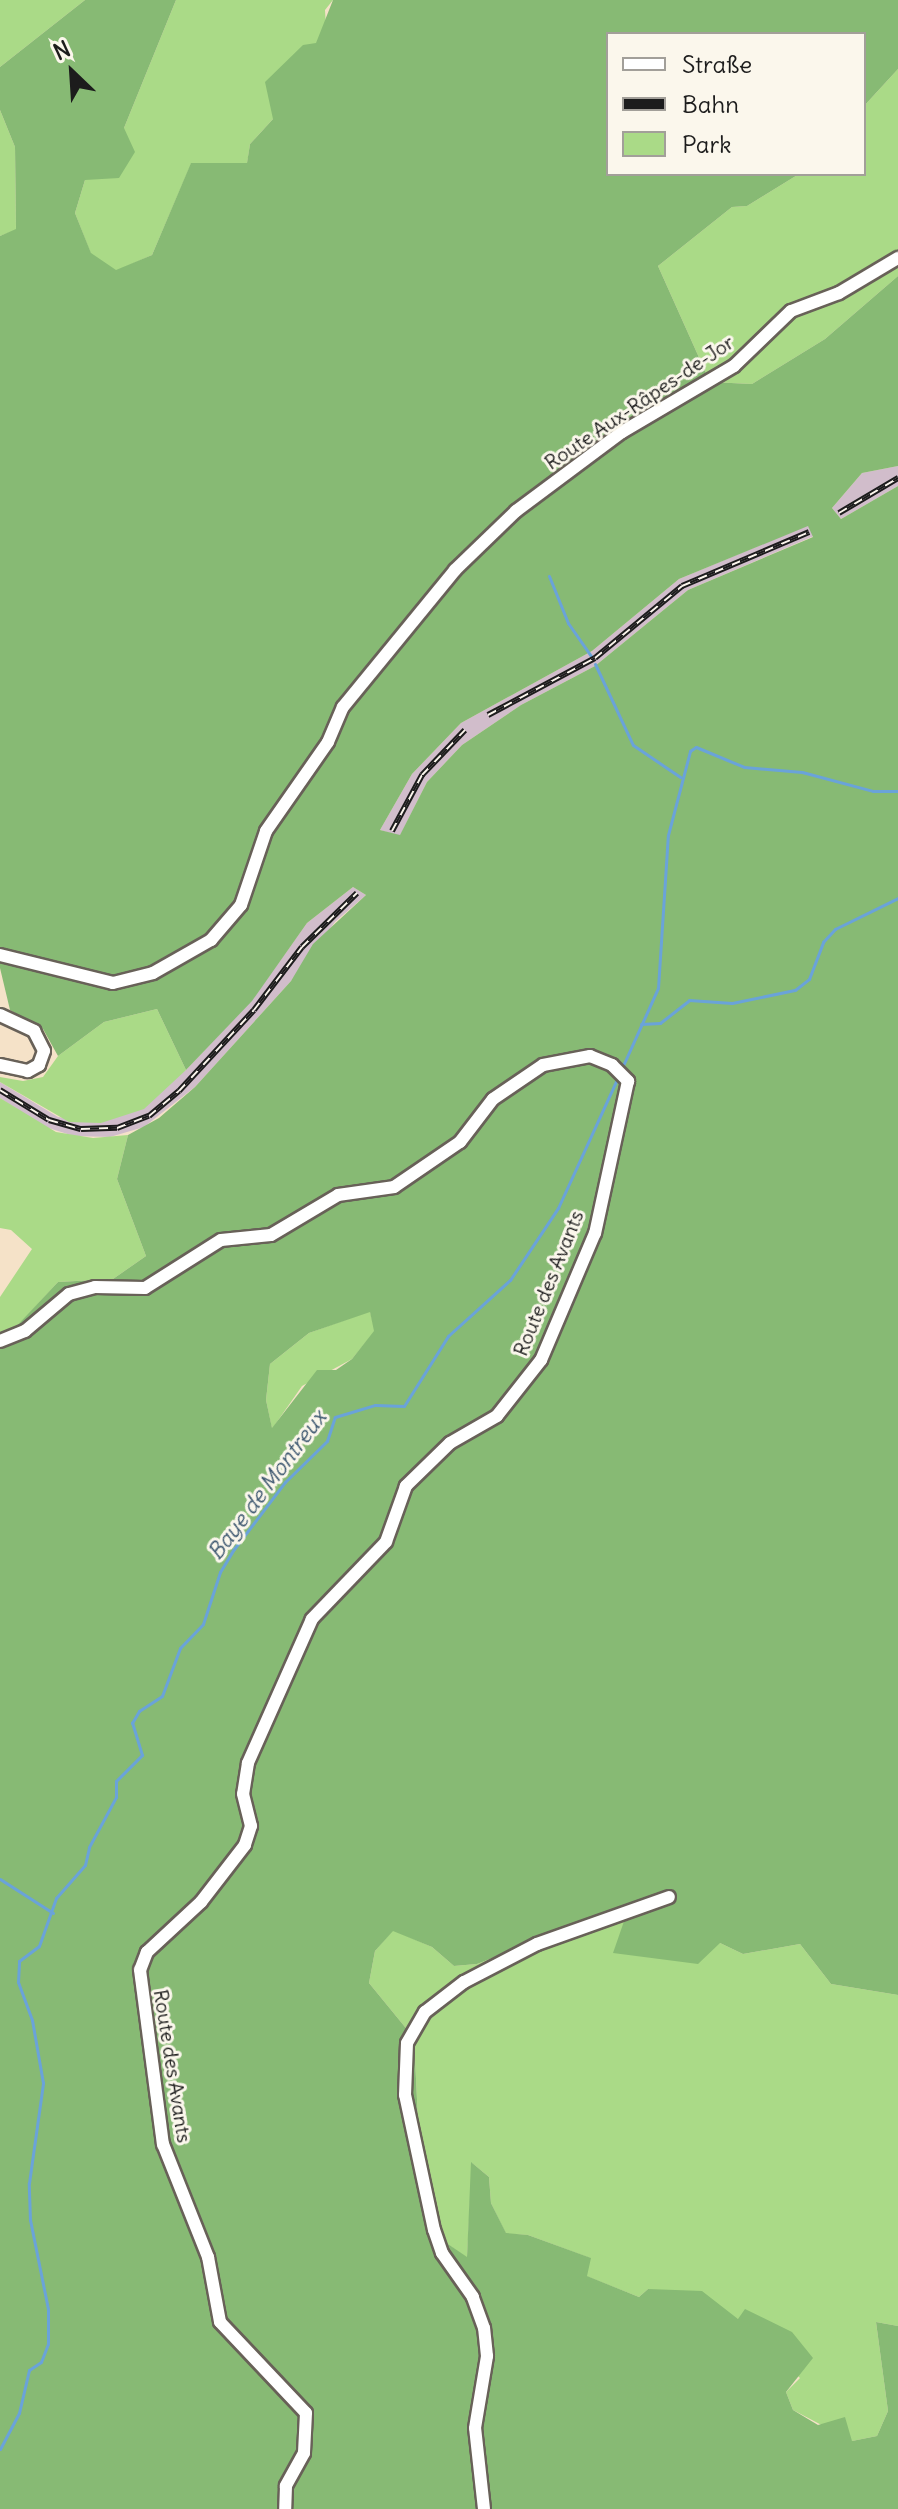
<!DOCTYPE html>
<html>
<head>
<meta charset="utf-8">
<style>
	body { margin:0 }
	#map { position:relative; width:898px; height:2509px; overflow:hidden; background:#f5e2c8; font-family:Delius,sans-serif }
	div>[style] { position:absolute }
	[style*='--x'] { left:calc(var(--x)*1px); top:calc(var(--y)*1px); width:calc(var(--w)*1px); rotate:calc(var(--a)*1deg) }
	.industrial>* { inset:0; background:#d1bdcb }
	.green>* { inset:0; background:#aada87 }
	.forest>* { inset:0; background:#87ba74 }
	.stream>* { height:3px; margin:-1.5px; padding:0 1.5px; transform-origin:1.5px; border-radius:1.5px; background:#6aa3d9 }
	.roads { filter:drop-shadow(2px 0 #686158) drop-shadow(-2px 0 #686158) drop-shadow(0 2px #686158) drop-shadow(0 -2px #686158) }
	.minor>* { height:12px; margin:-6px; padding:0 6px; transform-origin:6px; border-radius:6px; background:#fff }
	.rail>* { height:6px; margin-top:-3px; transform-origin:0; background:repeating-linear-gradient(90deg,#fbf7ec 0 9px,#1c1c1c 0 18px); box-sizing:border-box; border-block:2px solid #1c1c1c }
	span { translate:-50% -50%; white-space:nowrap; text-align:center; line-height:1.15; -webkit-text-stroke:6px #fbf7ec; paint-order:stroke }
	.street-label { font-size:20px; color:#1c1c1c }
	.water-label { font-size:22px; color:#3f5971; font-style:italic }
	.legend { position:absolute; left:606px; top:32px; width:260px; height:144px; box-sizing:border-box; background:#fbf7ec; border:2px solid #a29f99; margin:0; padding:10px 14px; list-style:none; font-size:24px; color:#1c1c1c }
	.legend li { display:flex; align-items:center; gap:16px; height:40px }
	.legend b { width:40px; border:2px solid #a29f99 }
	.north { position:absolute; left:32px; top:32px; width:80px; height:80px; -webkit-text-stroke:6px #fbf7ec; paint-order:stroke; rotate:335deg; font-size:22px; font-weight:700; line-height:32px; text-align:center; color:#1c1c1c }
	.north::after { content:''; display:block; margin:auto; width:28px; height:36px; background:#1c1c1c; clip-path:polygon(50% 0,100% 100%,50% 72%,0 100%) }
</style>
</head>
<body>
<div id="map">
	<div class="industrial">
		<div style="clip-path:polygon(898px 466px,898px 486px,841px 519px,832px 508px,862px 473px)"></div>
		<div style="clip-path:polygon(808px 525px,814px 536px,688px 590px,595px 666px,521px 705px,462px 745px,427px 782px,400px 836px,380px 830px,412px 774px,461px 723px,592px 651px,679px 579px)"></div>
		<div style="clip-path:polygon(353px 887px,366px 895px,335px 922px,291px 981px,195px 1087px,144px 1127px,110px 1137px,74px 1136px,42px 1126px,0 1098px,0 1082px,58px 1117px,101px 1123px,186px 1070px,252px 1000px,307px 923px)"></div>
	</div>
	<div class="green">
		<div style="clip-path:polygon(0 0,85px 0,0 67px)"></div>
		<div style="clip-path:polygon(176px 0,333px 0,325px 10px,326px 27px,273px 119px,250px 144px,247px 164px,191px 164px,152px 255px,116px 271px,91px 254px,75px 213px,85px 180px,124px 128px)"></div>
		<div style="clip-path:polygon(898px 69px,898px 276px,825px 339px,752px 384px,710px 382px,658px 266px,732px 207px,747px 206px,799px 174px,864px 174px,864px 106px)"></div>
		<div style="clip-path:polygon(0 110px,15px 147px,16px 230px,0 236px)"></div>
		<div style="clip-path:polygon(157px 1009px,186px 1070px,144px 1109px,101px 1123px,69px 1122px,0 1082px,0 1077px,23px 1081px,43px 1077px,58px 1056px,104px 1022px)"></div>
		<div style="clip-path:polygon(0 1098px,56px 1132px,93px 1138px,128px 1135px,117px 1179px,146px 1256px,113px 1279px,58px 1282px,12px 1332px,0 1335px,0 1297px,32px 1249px,11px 1230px,0 1228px)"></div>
		<div style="clip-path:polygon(370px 1311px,375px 1331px,352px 1359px,302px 1386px,272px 1429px,266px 1400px,270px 1364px,309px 1333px)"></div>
		<div style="clip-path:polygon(631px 1903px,614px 1953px,720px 1943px,743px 1954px,800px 1944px,831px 1984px,898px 1995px,898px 2326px,876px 2322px,888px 2411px,877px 2436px,852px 2441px,793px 2410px,786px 2392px,800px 2378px,738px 2319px,648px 2289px,639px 2297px,586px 2276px,590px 2258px,528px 2235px,506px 2234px,491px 2203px,489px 2177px,472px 2163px,467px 2258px,442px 2240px,419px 2140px,414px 2038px,369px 1983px,375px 1951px,393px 1930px,432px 1947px,454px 1966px,477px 1964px)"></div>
	</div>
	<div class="forest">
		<div style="clip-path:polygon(evenodd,85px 0,176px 0,124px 128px,135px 152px,119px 178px,85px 180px,75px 213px,91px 253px,116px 270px,152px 255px,191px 163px,247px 163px,250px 144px,273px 119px,265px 82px,303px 45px,316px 43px,333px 0,898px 0,898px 69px,864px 106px,864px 34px,608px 34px,608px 174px,799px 174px,747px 206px,732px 207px,658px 266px,710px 382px,752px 384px,825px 339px,898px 276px,898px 466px,862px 473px,832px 508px,841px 519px,898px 486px,898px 1995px,831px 1984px,800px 1944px,743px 1954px,720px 1943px,698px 1964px,613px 1953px,630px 1904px,477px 1964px,454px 1966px,432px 1947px,393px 1931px,375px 1951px,369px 1983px,414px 2038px,419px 2140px,442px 2240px,467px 2257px,471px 2162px,489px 2177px,491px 2203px,506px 2233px,528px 2235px,591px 2258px,587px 2276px,639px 2297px,648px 2289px,702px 2291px,738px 2319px,745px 2309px,792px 2332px,813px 2358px,786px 2392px,793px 2410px,818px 2425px,845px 2417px,852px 2441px,877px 2436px,888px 2411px,876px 2322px,898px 2326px,898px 2509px,0 2509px,0 1335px,12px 1331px,58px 1282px,113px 1279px,146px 1256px,117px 1179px,128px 1135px,159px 1118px,195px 1087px,291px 981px,313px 944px,366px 895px,353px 887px,307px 923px,252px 1001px,186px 1070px,157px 1009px,104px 1022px,58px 1056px,43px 1029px,10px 1010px,0 968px,0 236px,16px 229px,15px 147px,0 110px,0 67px,85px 0,808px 526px,813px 537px,688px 590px,595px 666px,521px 705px,462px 745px,427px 782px,400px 835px,380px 830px,412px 774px,461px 723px,592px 651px,679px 579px,808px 526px,85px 0,370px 1312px,374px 1331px,352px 1359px,336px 1370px,317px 1370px,272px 1428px,266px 1400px,270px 1364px,309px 1333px,370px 1312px)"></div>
	</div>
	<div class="stream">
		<div style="--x:549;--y:576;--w:51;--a:68"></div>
		<div style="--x:568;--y:623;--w:40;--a:55.1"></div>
		<div style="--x:595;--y:664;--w:89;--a:64.9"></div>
		<div style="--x:633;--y:745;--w:57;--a:34.2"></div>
		<div style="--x:641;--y:1024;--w:19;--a:-3"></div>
		<div style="--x:660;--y:1023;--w:37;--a:-38"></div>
		<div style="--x:689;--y:1000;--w:43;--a:4"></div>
		<div style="--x:732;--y:1003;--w:64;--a:-11.7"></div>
		<div style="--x:795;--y:990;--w:18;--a:-38"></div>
		<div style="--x:809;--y:979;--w:40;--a:-69"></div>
		<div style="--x:823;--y:942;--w:18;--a:-47"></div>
		<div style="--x:835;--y:929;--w:70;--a:-26.2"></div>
		<div style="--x:621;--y:1070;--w:90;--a:-65.7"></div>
		<div style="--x:658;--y:988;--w:153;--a:-86.3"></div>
		<div style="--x:668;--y:835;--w:87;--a:-75.3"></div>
		<div style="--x:690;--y:751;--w:7;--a:-34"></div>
		<div style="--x:696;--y:747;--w:52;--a:22.6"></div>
		<div style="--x:744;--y:767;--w:58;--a:4.9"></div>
		<div style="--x:802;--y:772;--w:73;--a:15"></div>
		<div style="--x:873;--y:791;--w:25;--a:0"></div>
		<div style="--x:0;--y:1879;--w:63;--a:32.7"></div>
		<div style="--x:0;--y:2449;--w:41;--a:-62.2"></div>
		<div style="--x:19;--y:2413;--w:44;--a:-76.9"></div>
		<div style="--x:29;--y:2370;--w:14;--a:-34"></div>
		<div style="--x:41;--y:2362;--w:19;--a:-69"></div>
		<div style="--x:48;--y:2344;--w:35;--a:-90"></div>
		<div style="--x:48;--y:2309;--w:91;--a:-101.4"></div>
		<div style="--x:30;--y:2220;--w:37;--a:-92"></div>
		<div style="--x:29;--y:2183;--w:101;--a:-82"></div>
		<div style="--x:43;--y:2083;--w:64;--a:-99.9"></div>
		<div style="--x:32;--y:2020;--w:40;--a:-110.2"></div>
		<div style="--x:18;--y:1982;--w:21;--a:-87"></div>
		<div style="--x:19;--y:1961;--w:25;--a:-37"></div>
		<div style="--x:39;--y:1946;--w:51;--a:-70.5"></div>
		<div style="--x:56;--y:1898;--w:44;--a:-48.7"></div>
		<div style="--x:85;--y:1865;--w:18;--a:-77"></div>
		<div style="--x:89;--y:1847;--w:57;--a:-61.6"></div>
		<div style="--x:116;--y:1797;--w:16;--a:-90"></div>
		<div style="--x:116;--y:1781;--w:37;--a:-45"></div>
		<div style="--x:142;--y:1755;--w:34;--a:-107"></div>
		<div style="--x:132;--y:1723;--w:14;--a:-60"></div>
		<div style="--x:139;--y:1711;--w:27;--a:-33"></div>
		<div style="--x:162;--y:1696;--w:51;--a:-69.4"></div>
		<div style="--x:180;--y:1648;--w:33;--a:-46"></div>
		<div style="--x:203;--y:1624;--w:55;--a:-71.9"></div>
		<div style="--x:220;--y:1572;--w:27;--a:-59"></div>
		<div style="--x:234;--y:1549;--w:84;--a:-52.7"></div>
		<div style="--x:285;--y:1482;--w:59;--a:-44.3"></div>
		<div style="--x:327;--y:1441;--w:25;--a:-72"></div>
		<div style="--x:335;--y:1417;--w:42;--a:-16.7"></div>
		<div style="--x:375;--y:1405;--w:29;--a:2"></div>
		<div style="--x:404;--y:1406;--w:83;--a:-57.8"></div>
		<div style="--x:448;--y:1336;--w:84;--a:-42.1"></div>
		<div style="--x:510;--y:1280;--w:87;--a:-56.3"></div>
		<div style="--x:558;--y:1208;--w:144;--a:-65.4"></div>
	</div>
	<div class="roads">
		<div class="minor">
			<div style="--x:0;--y:955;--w:116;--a:13.9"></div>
			<div style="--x:113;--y:983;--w:41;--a:-14"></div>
			<div style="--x:153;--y:973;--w:67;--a:-29.6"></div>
			<div style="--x:211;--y:940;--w:46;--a:-49.4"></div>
			<div style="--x:241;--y:905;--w:78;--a:-71.3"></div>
			<div style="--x:266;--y:831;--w:108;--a:-55.1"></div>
			<div style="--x:328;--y:742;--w:38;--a:-67"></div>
			<div style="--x:343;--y:707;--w:177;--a:-50.7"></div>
			<div style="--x:455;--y:570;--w:85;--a:-44"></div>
			<div style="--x:516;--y:511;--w:132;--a:-36.7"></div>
			<div style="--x:622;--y:432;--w:130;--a:-30.5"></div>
			<div style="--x:734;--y:366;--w:79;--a:-44"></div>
			<div style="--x:791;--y:311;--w:51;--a:-20.6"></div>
			<div style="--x:839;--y:293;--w:69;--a:-30.7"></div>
			<div style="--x:0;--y:1015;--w:38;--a:25"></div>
			<div style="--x:34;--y:1031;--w:22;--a:63"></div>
			<div style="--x:44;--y:1051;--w:15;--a:110"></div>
			<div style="--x:39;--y:1065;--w:13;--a:151"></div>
			<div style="--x:28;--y:1071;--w:29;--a:-168"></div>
			<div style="--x:0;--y:1341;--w:27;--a:-22"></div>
			<div style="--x:25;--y:1331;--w:57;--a:-40.1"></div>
			<div style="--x:69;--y:1294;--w:27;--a:-15"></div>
			<div style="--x:95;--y:1287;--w:50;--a:1.1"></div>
			<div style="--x:145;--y:1288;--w:90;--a:-32.3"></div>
			<div style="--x:221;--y:1240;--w:50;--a:-5.7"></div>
			<div style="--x:271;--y:1235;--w:78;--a:-30.8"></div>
			<div style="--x:338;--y:1195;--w:57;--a:-8.1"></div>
			<div style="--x:394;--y:1187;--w:80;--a:-34.3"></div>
			<div style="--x:460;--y:1142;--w:54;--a:-52.5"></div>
			<div style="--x:493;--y:1099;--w:60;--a:-34.2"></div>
			<div style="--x:543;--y:1065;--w:48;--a:-10.8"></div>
			<div style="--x:590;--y:1056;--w:24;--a:22"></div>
			<div style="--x:612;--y:1065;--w:23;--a:45"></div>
			<div style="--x:628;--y:1081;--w:156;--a:102.2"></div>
			<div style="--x:595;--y:1233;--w:138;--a:113"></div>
			<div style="--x:541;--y:1360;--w:71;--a:128.2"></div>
			<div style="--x:497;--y:1416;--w:54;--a:150.1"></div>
			<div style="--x:450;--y:1443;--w:62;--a:135.7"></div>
			<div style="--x:406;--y:1486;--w:59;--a:109.7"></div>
			<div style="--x:386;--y:1542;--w:107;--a:133.9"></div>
			<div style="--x:312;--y:1619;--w:158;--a:114"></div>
			<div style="--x:248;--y:1763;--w:31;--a:99"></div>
			<div style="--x:243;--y:1794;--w:33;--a:76"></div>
			<div style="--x:251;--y:1826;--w:20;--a:108"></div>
			<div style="--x:245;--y:1845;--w:72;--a:127.7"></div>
			<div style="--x:201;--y:1902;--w:74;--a:137.2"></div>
			<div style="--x:147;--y:1952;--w:19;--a:111"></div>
			<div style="--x:140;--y:1970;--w:176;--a:82.5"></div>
			<div style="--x:163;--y:2144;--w:122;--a:68.3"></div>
			<div style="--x:208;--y:2257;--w:66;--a:79.5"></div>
			<div style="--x:220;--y:2322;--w:125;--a:46.6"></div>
			<div style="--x:306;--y:2413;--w:40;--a:92.9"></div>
			<div style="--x:304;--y:2453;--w:38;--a:119"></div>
			<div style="--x:286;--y:2486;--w:23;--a:92"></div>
			<div style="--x:484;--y:2509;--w:81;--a:-96.3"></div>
			<div style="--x:475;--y:2428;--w:73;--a:-80.5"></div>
			<div style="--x:487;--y:2356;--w:28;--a:-96"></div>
			<div style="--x:484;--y:2328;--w:33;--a:-110"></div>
			<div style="--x:473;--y:2297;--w:54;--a:-125.2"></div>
			<div style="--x:442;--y:2253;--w:24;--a:-109"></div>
			<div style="--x:434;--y:2230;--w:138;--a:-102.1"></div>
			<div style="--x:405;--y:2095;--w:52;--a:-87.8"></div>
			<div style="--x:407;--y:2043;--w:36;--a:-60"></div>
			<div style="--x:425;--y:2012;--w:49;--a:-37.6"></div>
			<div style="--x:464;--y:1982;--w:82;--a:-27.5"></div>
			<div style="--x:537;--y:1944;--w:140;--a:-19.6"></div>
		</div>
	</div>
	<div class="rail">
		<div style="--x:839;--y:513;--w:69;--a:-30.7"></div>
		<div style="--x:488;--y:715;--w:121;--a:-28"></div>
		<div style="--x:595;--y:658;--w:113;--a:-39.6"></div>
		<div style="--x:682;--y:586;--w:138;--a:-23"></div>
		<div style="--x:392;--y:831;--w:64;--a:-61.8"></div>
		<div style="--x:422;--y:775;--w:62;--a:-46.3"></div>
		<div style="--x:0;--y:1090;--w:57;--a:31.5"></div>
		<div style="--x:49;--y:1120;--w:33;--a:16"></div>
		<div style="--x:81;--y:1129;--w:36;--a:-2"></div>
		<div style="--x:117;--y:1128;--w:34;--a:-21"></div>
		<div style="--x:149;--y:1116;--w:39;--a:-40"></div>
		<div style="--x:179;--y:1091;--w:110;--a:-47.2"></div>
		<div style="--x:254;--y:1010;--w:79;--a:-52.7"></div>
		<div style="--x:302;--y:947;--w:77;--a:-44.5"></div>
	</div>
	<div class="street-label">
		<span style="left:639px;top:402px;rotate:-34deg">Route Aux-Râpes-de-Jor</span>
		<span style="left:548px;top:1283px;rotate:-68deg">Route des Avants</span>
		<span style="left:173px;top:2066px;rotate:81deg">Route des Avants</span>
	</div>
	<div class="water-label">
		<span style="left:267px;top:1485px;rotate:-53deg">Baye de Montreux</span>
	</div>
	<ul class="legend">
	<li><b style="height:10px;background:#fff"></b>Straße</li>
	<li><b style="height:10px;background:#1c1c1c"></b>Bahn</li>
	<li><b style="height:22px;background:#aada87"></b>Park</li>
	</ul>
	<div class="north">N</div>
</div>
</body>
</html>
